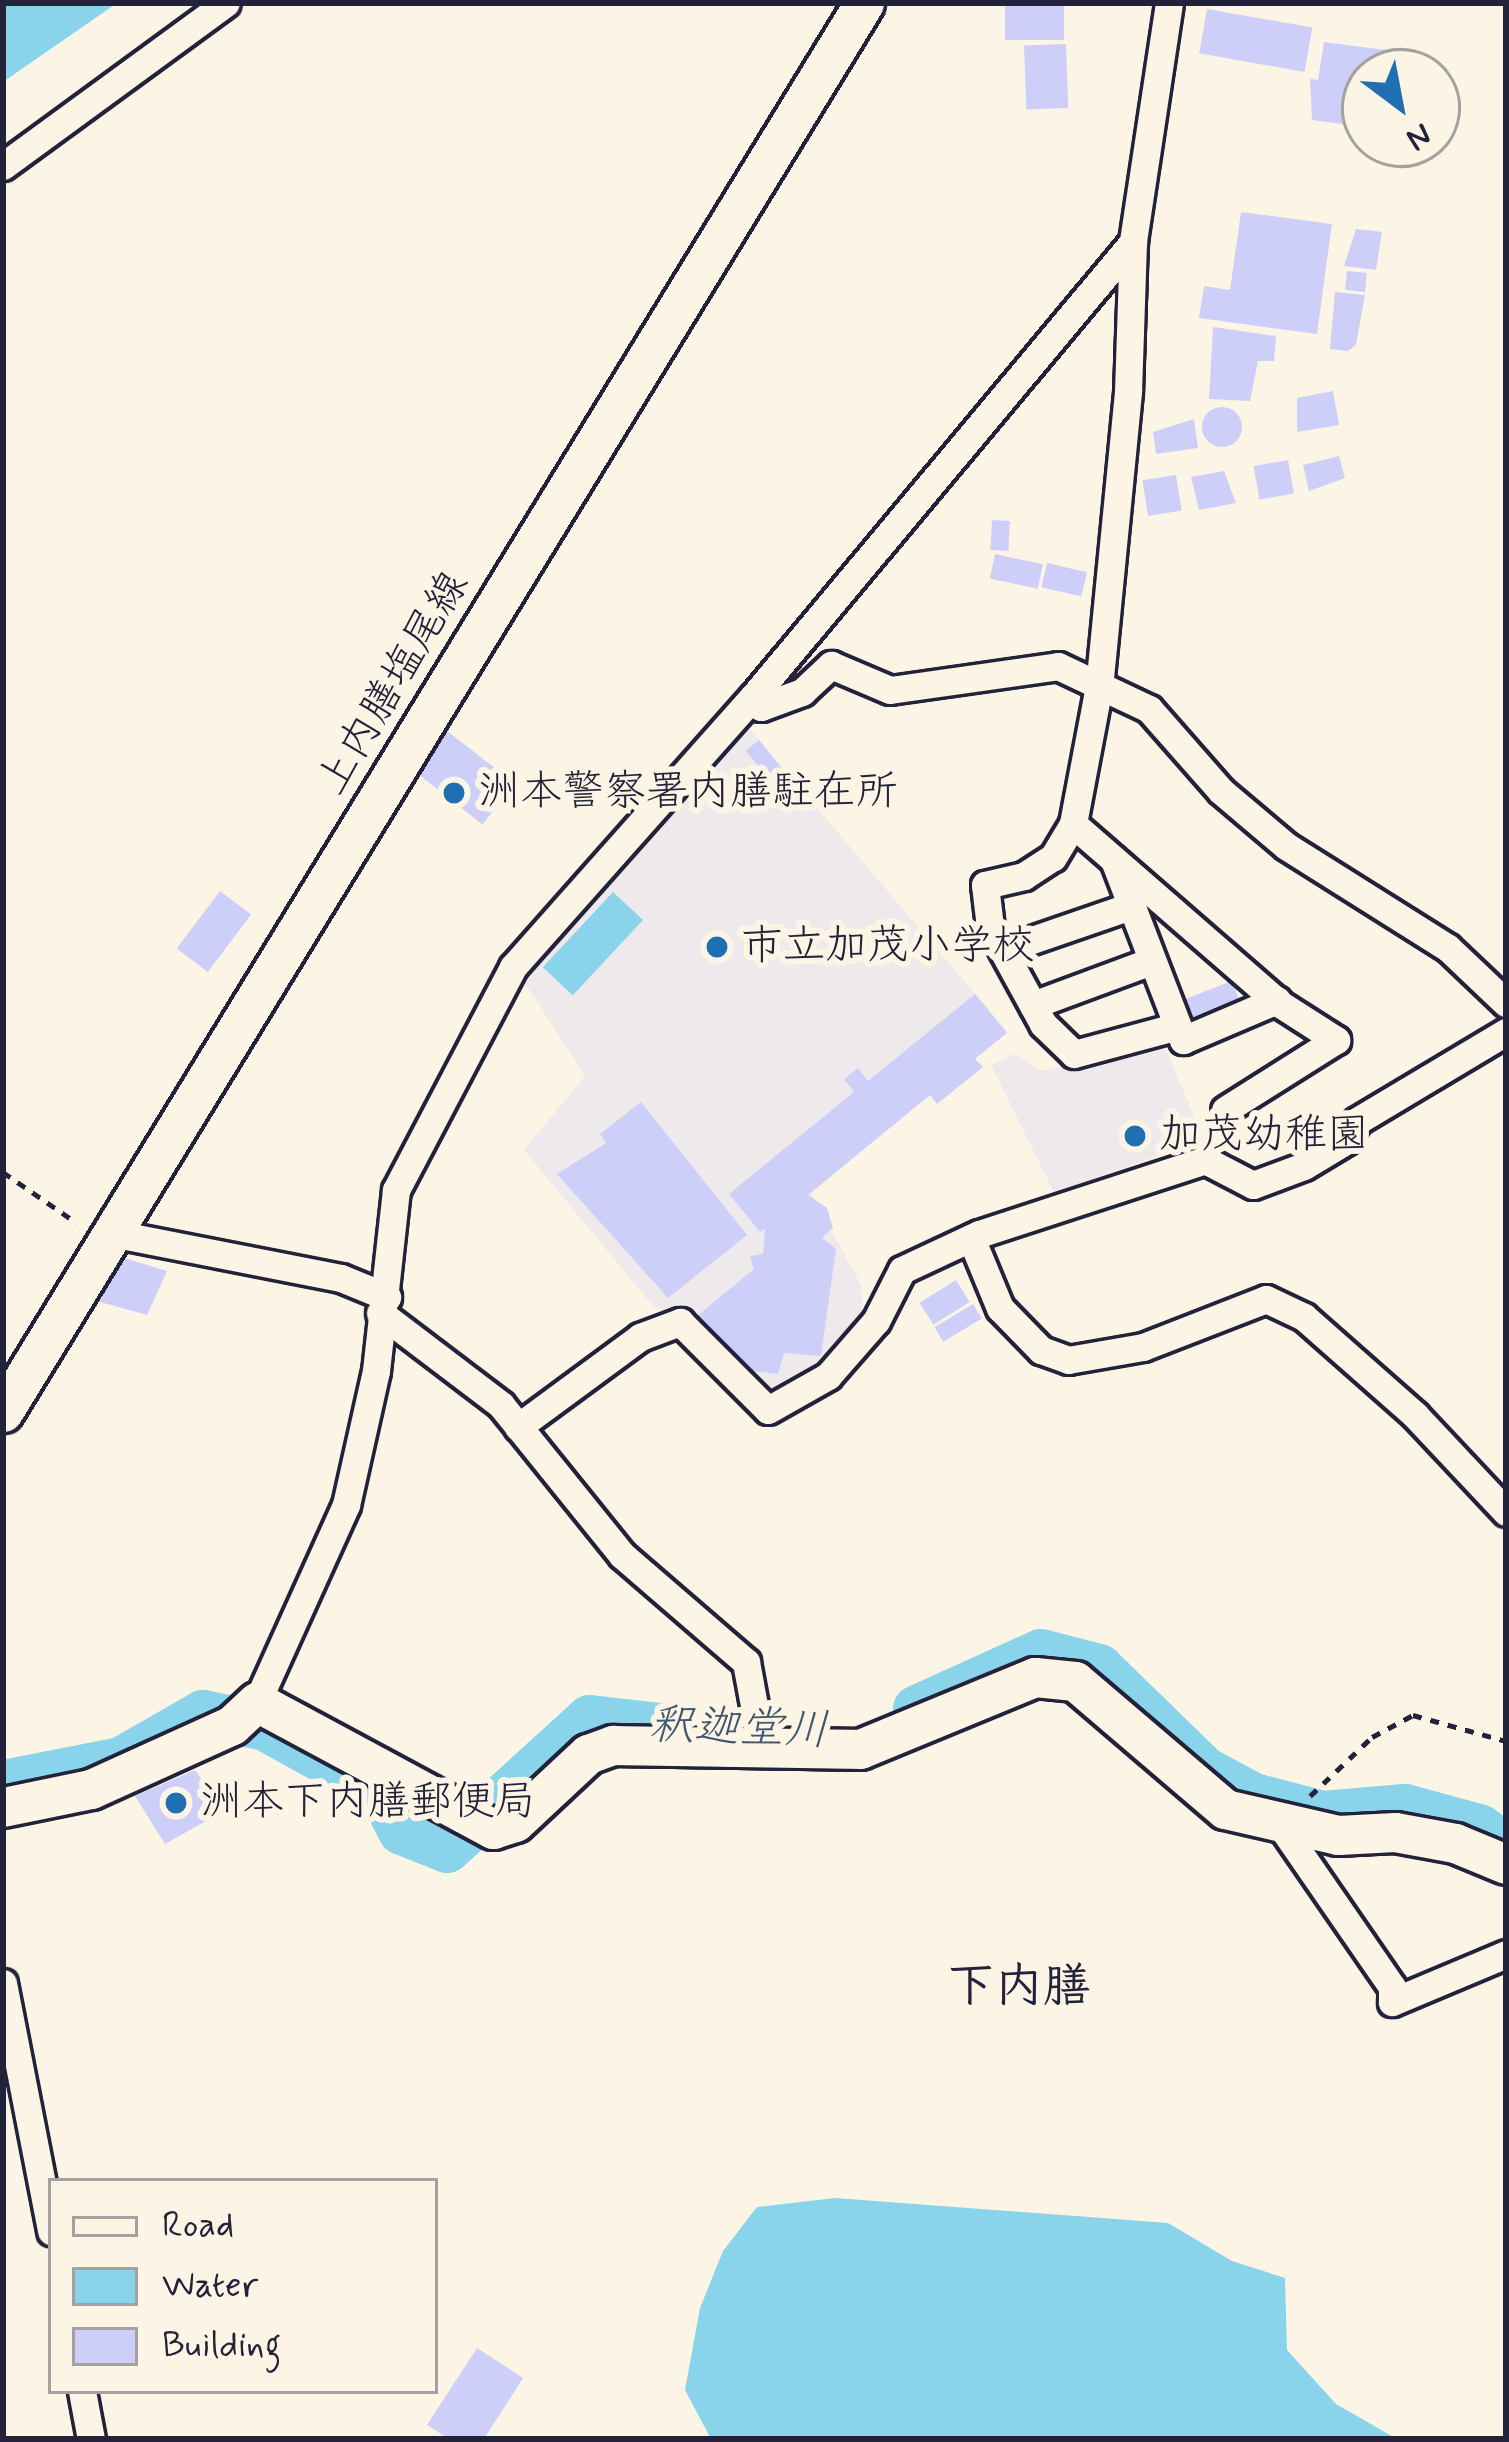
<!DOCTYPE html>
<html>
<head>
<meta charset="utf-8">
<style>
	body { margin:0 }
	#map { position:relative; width:1509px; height:2442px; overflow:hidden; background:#fcf5e5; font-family:Mynerve,"Klee One",sans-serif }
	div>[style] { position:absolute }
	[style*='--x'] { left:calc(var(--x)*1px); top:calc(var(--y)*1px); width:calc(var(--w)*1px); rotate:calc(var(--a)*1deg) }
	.built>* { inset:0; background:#eeeaeb }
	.water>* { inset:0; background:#89d4ea; transform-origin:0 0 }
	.river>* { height:48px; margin:-24px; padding:0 24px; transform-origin:24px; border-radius:24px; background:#89d4ea }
	.building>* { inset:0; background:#cdcff8; transform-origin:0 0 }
	.round { border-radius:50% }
	.path>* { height:4.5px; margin-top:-2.25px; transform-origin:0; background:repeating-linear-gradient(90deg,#22223b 0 9px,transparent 0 18px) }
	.roads { filter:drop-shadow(3px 0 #22223b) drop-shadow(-3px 0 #22223b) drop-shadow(0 3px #22223b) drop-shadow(0 -3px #22223b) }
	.street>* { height:27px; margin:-13.5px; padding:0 13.5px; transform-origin:13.5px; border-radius:13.5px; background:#fcf5e5 }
	.secondary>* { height:39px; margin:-19.5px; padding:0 19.5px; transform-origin:19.5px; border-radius:19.5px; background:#fcf5e5 }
	.dots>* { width:33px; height:33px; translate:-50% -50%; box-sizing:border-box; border:6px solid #fcf5e5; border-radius:50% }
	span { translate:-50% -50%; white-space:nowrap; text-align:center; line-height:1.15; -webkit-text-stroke:12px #fcf5e5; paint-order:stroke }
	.street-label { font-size:42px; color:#22223b }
	.poi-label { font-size:42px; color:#22223b }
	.left { translate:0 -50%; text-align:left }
	.water-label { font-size:45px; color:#415770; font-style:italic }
	.quarter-label { font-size:48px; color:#22223b; font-weight:700 }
	.frame { position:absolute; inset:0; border:6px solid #22223b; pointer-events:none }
	.legend { position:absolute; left:48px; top:2178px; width:390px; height:216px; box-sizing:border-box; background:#fcf5e5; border:3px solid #a5a1a1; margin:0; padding:15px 21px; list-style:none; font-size:36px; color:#22223b }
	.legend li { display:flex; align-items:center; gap:24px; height:60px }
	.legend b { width:60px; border:3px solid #a5a1a1 }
	.north { position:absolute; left:1341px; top:48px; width:120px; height:120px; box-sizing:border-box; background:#fcf5e5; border:3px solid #a5a1a1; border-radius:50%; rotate:148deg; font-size:33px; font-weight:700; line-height:48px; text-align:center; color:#22223b }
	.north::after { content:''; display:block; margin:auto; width:42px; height:54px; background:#1f6fb2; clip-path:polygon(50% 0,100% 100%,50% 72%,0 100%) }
</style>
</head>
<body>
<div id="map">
	<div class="built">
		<div style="clip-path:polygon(742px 720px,1007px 1031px,811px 1193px,861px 1285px,863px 1313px,796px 1383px,774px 1391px,742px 1377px,690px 1321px,653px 1306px,524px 1150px,585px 1076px,523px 980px)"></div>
		<div style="clip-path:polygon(1163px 1042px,1204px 1140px,1054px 1192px,991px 1065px,1015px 1054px,1042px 1071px)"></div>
	</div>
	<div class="water">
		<div style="clip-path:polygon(3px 3px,117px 3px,3px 82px)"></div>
		<div style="left:613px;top:892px;width:41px;height:103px;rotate:43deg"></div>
		<div style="clip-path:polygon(835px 2198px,1168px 2223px,1232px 2261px,1285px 2278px,1287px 2350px,1336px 2404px,1397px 2439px,711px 2439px,685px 2390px,700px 2308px,723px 2251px,757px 2207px)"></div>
	</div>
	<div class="river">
		<div style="--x:917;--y:1709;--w:136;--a:-24.3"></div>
		<div style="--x:1041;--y:1653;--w:60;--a:14.5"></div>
		<div style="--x:1099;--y:1668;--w:148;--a:44.2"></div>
		<div style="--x:1205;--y:1771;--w:55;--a:28"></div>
		<div style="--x:1254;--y:1797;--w:71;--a:14.6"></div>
		<div style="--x:1323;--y:1815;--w:82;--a:-4.9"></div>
		<div style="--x:1405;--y:1808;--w:77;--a:15.1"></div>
		<div style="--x:1479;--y:1828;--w:32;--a:34"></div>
		<div style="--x:3;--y:1784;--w:120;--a:-11"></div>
		<div style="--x:121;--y:1761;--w:95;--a:-29.8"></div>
		<div style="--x:203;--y:1714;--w:63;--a:11.8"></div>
		<div style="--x:265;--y:1727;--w:132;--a:28.9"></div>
		<div style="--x:381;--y:1791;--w:45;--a:62.3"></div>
		<div style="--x:402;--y:1831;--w:48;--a:21.8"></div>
		<div style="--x:447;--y:1849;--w:193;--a:-42.3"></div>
		<div style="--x:590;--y:1719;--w:115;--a:6.5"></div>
	</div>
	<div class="building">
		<div style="left:1005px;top:3px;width:59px;height:37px"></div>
		<div style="left:1207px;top:9px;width:107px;height:45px;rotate:10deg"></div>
		<div style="clip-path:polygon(1324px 42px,1385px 50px,1382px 72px,1365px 72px,1365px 127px,1312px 120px,1310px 79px,1318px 80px)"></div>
		<div style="left:1066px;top:44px;width:64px;height:42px;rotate:88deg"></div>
		<div style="clip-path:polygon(1241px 212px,1332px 224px,1317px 334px,1199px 318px,1204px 286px,1230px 290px)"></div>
		<div style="clip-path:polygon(1356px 229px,1382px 232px,1376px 270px,1344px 266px)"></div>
		<div style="left:1347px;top:271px;width:20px;height:19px;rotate:6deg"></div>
		<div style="clip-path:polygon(1335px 292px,1365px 295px,1356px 345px,1348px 351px,1330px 349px)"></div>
		<div style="clip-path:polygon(1213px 327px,1276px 336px,1274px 361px,1258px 361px,1250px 401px,1209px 399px)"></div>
		<div style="clip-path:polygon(1333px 391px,1339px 425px,1297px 432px,1297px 398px)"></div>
		<div class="round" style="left:1202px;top:407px;width:40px;height:40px"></div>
		<div style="clip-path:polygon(1194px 419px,1198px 448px,1156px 454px,1153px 432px)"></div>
		<div style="clip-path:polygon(1339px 456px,1345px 478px,1309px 491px,1303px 465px)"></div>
		<div style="left:1288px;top:460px;width:34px;height:35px;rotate:80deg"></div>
		<div style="clip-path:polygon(1224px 471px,1236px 503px,1199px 510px,1191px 477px)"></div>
		<div style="left:1176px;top:475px;width:36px;height:34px;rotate:81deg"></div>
		<div style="left:992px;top:520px;width:18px;height:30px;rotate:3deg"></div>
		<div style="left:995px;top:554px;width:49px;height:25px;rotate:12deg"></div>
		<div style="left:1047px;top:563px;width:41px;height:25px;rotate:13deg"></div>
		<div style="left:446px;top:730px;width:87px;height:52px;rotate:38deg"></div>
		<div style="left:759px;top:740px;width:44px;height:17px;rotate:51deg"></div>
		<div style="left:220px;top:891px;width:39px;height:72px;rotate:37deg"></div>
		<div style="left:1232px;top:981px;width:25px;height:60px;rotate:69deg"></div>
		<div style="clip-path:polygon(975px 994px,1007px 1033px,975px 1059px,983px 1067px,937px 1104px,930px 1095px,808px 1195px,827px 1208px,833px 1228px,822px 1238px,836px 1249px,821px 1356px,784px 1353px,778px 1374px,736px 1369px,697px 1316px,754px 1269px,750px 1256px,763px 1254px,765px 1229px,760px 1232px,729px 1194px,854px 1092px,844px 1079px,858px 1068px,868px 1081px)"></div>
		<div style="clip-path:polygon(641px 1102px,747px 1235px,668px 1298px,557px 1174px,606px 1143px,600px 1134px)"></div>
		<div style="clip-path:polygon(121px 1257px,167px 1271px,147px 1315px,100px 1302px)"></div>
		<div style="left:956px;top:1280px;width:26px;height:43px;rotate:58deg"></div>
		<div style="left:973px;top:1304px;width:17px;height:45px;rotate:59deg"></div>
		<div style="clip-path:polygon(195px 1770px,224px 1811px,165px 1844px,135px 1796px)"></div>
		<div style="clip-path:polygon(477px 2348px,523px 2378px,484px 2439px,449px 2439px,427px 2425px)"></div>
	</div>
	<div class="path">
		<div style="--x:3;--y:1172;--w:90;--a:34.6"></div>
		<div style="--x:1310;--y:1796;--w:86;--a:-43.6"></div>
		<div style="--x:1372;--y:1737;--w:47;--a:-28.2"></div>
		<div style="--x:1413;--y:1715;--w:97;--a:15.6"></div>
	</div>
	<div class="roads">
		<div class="street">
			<div style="--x:1169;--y:3;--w:242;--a:98.6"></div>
			<div style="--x:1133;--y:242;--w:150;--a:91.9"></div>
			<div style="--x:1128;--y:392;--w:295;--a:95.6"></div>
			<div style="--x:1099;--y:686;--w:140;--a:100.7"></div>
			<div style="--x:1073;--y:824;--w:39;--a:121"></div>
			<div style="--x:1053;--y:857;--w:35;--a:147"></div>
			<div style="--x:1024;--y:876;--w:40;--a:167"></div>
			<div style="--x:985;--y:885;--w:42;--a:83.2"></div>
			<div style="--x:990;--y:927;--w:111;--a:61.3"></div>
			<div style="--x:1043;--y:1024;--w:43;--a:44.1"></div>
			<div style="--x:1074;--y:1054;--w:105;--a:-15"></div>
			<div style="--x:3;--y:166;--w:276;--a:-36.2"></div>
			<div style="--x:753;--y:697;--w:13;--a:51"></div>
			<div style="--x:761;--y:707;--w:44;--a:-20.1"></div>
			<div style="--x:802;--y:692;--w:40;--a:-43"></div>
			<div style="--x:831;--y:665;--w:64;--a:23"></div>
			<div style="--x:890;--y:690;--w:170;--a:-8.1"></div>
			<div style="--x:1058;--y:666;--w:101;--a:25.3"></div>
			<div style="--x:1149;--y:709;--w:109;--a:48.7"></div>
			<div style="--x:1221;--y:791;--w:85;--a:40.2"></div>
			<div style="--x:1286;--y:846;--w:191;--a:32.2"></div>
			<div style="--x:1448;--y:948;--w:80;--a:43.5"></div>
			<div style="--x:1073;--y:824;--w:274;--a:41"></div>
			<div style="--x:1280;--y:1004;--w:67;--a:32.7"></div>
			<div style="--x:1336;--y:1040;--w:131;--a:147.8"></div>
			<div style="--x:1114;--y:860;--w:193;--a:69"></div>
			<div style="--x:1183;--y:1040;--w:102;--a:-23.1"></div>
			<div style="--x:1003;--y:950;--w:135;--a:-19"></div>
			<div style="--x:1033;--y:1005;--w:126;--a:-20.4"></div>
			<div style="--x:116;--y:1234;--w:229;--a:11.1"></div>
			<div style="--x:341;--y:1278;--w:50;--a:22.4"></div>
			<div style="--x:971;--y:1238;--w:76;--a:67.5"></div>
			<div style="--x:1000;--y:1308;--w:59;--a:45.7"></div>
			<div style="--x:1041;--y:1350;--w:29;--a:20"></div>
			<div style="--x:1068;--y:1360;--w:76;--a:-9.8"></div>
			<div style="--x:1143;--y:1347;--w:132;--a:-21.3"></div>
			<div style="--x:1266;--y:1299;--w:42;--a:25.3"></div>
			<div style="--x:1304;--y:1317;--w:148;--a:41.4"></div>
			<div style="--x:1415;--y:1415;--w:133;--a:46.8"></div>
			<div style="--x:380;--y:1313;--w:152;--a:37.2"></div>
			<div style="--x:501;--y:1405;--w:193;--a:51.1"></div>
			<div style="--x:622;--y:1555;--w:164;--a:40.8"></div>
			<div style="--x:746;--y:1662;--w:87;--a:79.5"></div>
			<div style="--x:518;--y:1427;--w:152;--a:-36.4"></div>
			<div style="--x:640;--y:1337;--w:43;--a:-20.6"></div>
			<div style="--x:680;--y:1322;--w:124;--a:45"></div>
			<div style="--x:768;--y:1410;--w:69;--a:-29.5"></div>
			<div style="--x:828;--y:1376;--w:73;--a:-48.9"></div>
			<div style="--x:876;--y:1321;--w:57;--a:-63"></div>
			<div style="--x:902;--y:1270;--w:85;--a:-25.1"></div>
			<div style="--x:979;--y:1234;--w:238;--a:-18.1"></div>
			<div style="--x:1205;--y:1160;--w:54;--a:27.5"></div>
			<div style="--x:1253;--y:1185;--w:54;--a:-20.4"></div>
			<div style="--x:1304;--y:1166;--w:50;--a:-31.2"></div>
			<div style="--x:1347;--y:1140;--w:21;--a:-62"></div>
			<div style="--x:1357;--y:1121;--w:174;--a:-30.9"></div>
			<div style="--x:257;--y:1702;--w:216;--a:-65.7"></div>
			<div style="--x:346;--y:1505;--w:137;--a:-77.4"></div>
			<div style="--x:376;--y:1371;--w:182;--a:-83.7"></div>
			<div style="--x:396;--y:1190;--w:252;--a:-62.3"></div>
			<div style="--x:513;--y:967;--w:361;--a:-48.4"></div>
			<div style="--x:753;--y:697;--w:593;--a:-50.13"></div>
			<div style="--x:1281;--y:1826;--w:196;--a:55.4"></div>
			<div style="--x:1392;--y:1987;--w:15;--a:90"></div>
			<div style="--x:1392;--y:2002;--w:124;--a:-22.8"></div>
			<div style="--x:3;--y:1983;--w:253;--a:79"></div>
			<div style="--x:82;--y:2391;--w:49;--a:79.4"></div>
		</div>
		<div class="secondary">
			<div style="--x:3;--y:1412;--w:1651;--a:-58.57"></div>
			<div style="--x:3;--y:1807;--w:90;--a:-11.6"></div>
			<div style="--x:91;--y:1789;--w:155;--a:-24.4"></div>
			<div style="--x:232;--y:1725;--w:34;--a:-43"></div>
			<div style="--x:257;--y:1702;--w:268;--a:28.3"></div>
			<div style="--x:493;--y:1829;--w:23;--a:-18"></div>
			<div style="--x:515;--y:1822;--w:100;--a:-43"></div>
			<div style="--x:588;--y:1754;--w:27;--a:-20"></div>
			<div style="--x:613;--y:1745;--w:247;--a:0.9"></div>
			<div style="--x:860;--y:1749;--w:189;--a:-22.4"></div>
			<div style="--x:1035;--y:1677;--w:40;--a:5.7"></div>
			<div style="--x:1075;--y:1681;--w:197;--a:40.5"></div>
			<div style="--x:1225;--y:1809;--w:116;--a:13"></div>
			<div style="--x:1338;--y:1835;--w:57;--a:-3"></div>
			<div style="--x:1395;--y:1832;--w:61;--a:10.4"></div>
			<div style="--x:1455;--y:1843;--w:55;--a:22.4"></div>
		</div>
	</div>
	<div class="dots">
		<div style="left:454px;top:793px;background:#1f6fb2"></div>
		<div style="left:717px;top:947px;background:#1f6fb2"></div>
		<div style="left:1135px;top:1136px;background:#1f6fb2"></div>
		<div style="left:176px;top:1803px;background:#1f6fb2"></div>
	</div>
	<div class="street-label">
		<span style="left:394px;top:684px;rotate:-59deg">上内膳塩尾線</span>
	</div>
	<div class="poi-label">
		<span class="left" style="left:478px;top:793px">洲本警察署内膳駐在所</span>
		<span class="left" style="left:741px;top:947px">市立加茂小学校</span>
		<span class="left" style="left:1159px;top:1136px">加茂幼稚園</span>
		<span class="left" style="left:200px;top:1803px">洲本下内膳郵便局</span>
	</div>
	<div class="water-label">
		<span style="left:739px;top:1729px;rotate:2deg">釈迦堂川</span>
	</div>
	<div class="quarter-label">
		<span style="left:1019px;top:1988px">下内膳</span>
	</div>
	<div class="frame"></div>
	<ul class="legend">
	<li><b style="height:15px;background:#fcf5e5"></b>Road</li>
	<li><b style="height:33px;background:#89d4ea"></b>Water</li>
	<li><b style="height:33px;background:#cdcff8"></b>Building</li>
	</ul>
	<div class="north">N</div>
</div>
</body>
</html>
